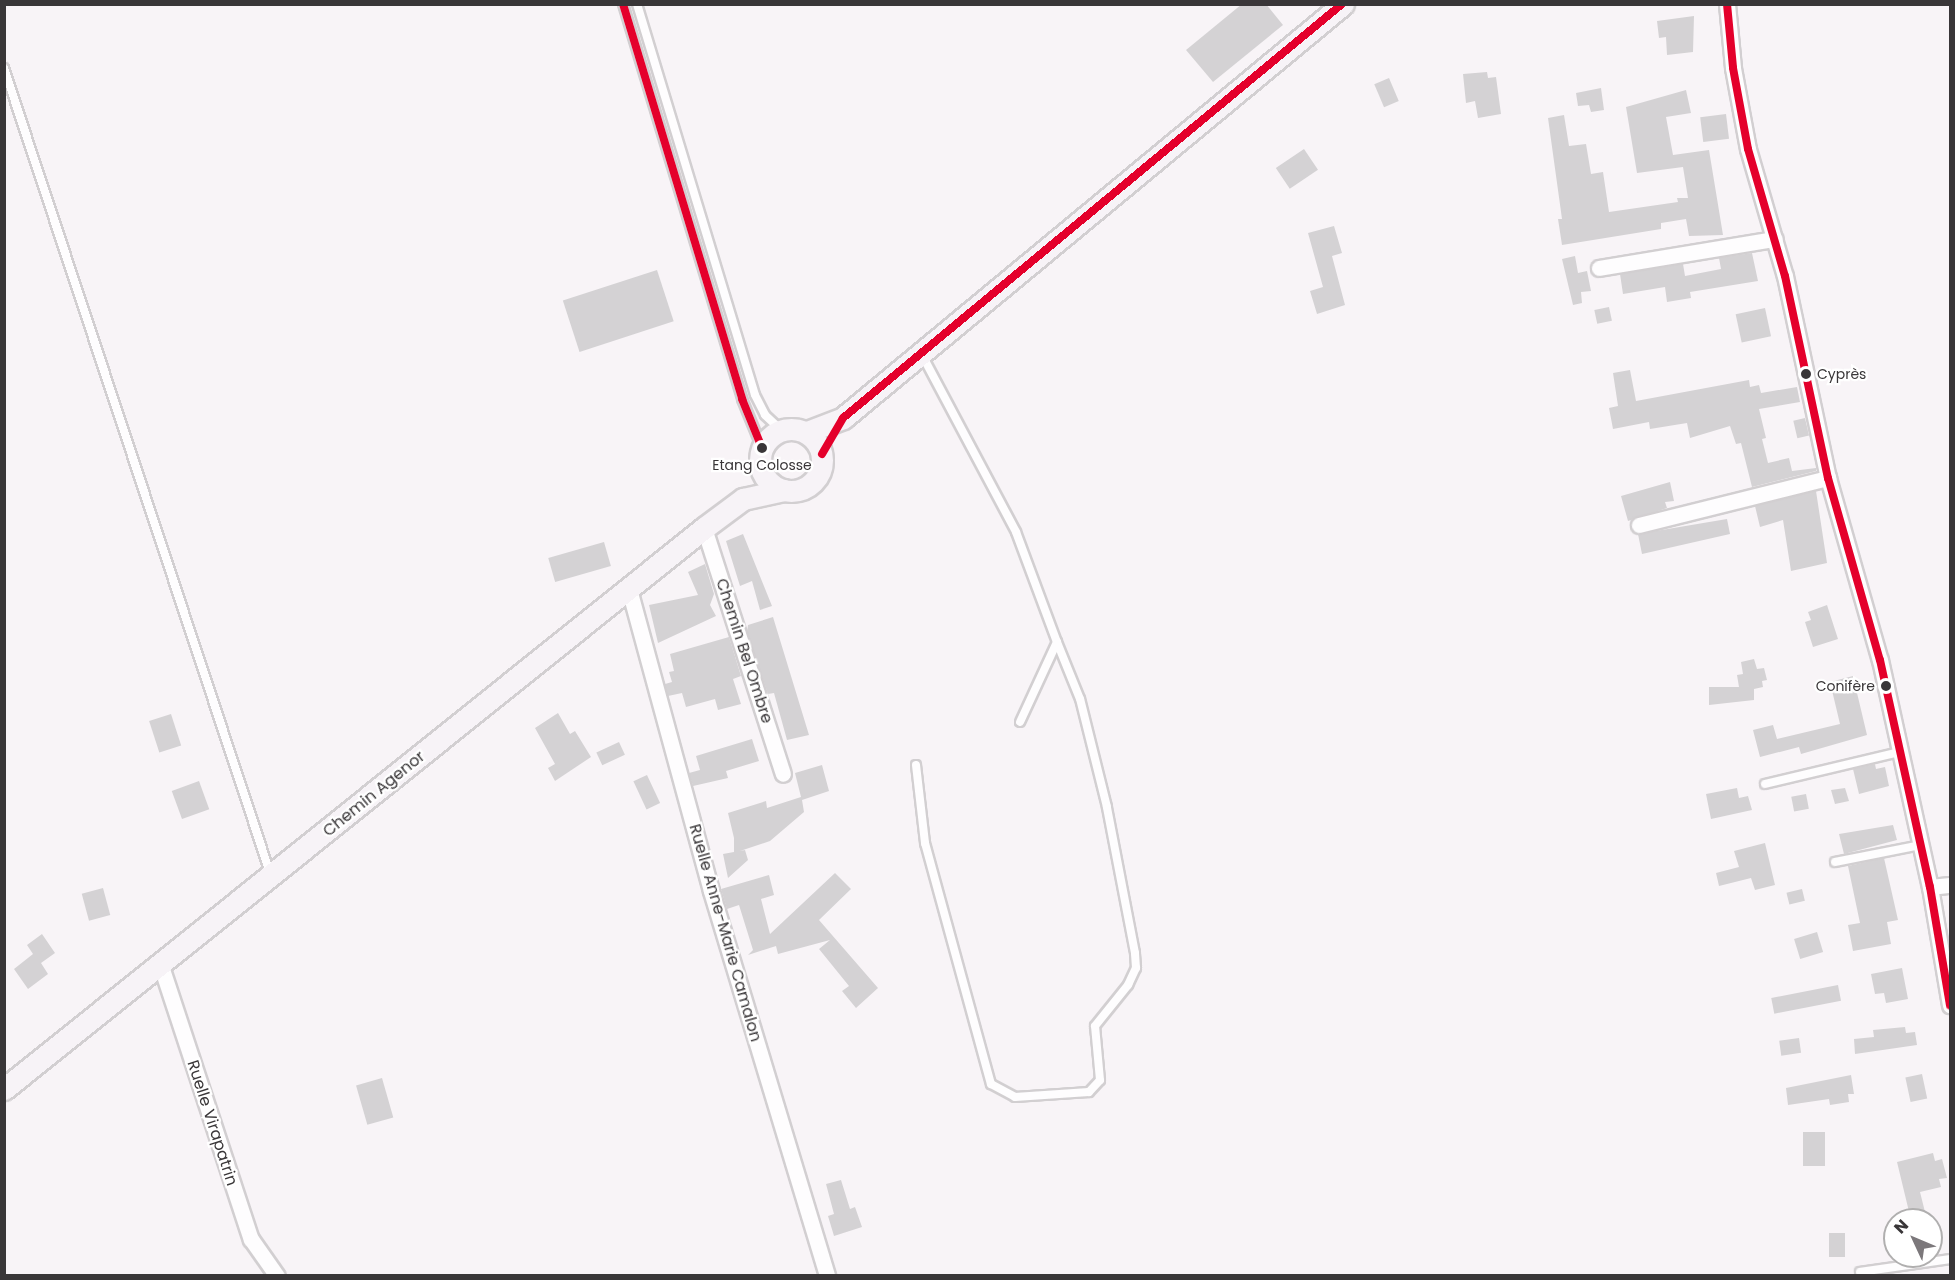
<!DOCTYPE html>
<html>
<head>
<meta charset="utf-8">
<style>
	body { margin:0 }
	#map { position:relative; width:1955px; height:1280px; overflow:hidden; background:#f8f4f7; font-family:Poppins,sans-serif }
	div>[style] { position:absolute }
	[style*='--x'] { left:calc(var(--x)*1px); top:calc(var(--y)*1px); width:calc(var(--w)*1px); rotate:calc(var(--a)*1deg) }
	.building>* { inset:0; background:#d4d2d4; transform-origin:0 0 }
	.roads { filter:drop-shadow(2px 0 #d2cfd1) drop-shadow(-2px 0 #d2cfd1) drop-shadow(0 2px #d2cfd1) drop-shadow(0 -2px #d2cfd1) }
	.lane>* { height:8px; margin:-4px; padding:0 4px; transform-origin:4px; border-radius:4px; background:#fefdfe }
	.street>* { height:15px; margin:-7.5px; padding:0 7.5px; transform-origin:7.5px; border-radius:7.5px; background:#fefdfe }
	.secondary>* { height:21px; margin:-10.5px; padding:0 10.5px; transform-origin:10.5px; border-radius:10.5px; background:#f7f3f7 }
	.secondary>.ring { margin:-10.5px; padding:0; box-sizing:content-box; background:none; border:21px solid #f7f3f7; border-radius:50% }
	.bus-1>* { height:8px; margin:-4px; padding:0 4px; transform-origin:4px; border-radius:4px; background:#e4002b }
	.dots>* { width:16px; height:16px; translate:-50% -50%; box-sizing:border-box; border:3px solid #fff; border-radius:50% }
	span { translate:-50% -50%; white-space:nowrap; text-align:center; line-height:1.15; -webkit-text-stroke:4.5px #fff; paint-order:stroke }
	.bus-label { font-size:14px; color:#393638 }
	.left { translate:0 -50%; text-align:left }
	.right { translate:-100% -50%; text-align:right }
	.street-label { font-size:16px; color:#393638 }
	.frame { position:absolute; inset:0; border:6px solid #393638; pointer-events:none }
	.north { position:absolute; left:1883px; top:1208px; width:60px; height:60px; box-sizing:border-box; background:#fff; border:2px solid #b0afaf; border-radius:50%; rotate:314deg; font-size:16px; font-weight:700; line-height:24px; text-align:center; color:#393638 }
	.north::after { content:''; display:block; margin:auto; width:21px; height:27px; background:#7c787b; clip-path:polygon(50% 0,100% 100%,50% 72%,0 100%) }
</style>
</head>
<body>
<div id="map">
	<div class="building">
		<div style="clip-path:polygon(1242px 4px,1266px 4px,1283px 25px,1213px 82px,1186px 50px)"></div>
		<div style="clip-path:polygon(1694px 16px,1693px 52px,1667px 55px,1666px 37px,1659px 38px,1657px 21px)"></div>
		<div style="clip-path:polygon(1487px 72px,1488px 78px,1496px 77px,1501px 114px,1478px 118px,1475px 101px,1466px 103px,1463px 74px)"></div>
		<div style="left:1389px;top:78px;width:25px;height:16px;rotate:67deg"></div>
		<div style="clip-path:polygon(1601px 88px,1604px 110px,1591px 112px,1589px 105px,1578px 106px,1576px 93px)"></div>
		<div style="clip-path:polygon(1686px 90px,1691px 113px,1666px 117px,1673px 155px,1709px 150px,1723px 235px,1689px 236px,1686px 219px,1661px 223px,1661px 229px,1562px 245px,1558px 219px,1562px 219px,1548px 118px,1564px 115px,1569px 146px,1586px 144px,1591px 174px,1603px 172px,1609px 212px,1678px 202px,1677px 198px,1688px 198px,1683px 167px,1637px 173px,1626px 107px)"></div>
		<div style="left:1726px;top:114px;width:25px;height:26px;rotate:83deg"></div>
		<div style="left:1304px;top:149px;width:25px;height:34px;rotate:56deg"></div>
		<div style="clip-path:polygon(1334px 226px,1342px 253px,1332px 256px,1345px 305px,1317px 314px,1310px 291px,1323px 287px,1308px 233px)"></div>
		<div style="clip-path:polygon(1752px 253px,1758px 281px,1690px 292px,1691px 298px,1667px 302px,1665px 287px,1623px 294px,1620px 274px,1683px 264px,1685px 276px,1721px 269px,1719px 258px)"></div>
		<div style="clip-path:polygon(1575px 256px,1578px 273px,1587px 271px,1591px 291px,1581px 292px,1582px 303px,1573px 305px,1562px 259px)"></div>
		<div style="left:657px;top:270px;width:54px;height:99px;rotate:72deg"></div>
		<div style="left:1609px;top:307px;width:14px;height:15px;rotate:78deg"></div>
		<div style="left:1765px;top:308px;width:29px;height:30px;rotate:78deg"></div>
		<div style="clip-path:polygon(1630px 370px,1636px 401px,1749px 380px,1750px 387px,1759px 385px,1761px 393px,1797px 387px,1800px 402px,1759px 409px,1766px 438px,1762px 439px,1768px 463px,1789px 458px,1792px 471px,1816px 468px,1816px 471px,1752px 487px,1741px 443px,1736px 444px,1730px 426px,1690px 438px,1687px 423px,1650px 429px,1649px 422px,1613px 429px,1609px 408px,1618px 406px,1613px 373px)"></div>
		<div style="left:1805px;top:418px;width:18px;height:12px;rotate:77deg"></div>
		<div style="clip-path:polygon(1670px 482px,1674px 501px,1665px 502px,1667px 508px,1628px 521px,1621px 496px)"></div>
		<div style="clip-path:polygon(1816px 491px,1827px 563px,1791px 571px,1783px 520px,1760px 527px,1755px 506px)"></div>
		<div style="clip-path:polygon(1727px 519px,1730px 534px,1642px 554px,1638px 534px)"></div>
		<div style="clip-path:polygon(743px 534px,772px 606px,760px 610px,752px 581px,740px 586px,726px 541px)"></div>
		<div style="left:604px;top:542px;width:25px;height:58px;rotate:74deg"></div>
		<div style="clip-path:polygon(705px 564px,714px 594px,710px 605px,716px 616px,658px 643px,649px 605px,698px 595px,688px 572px)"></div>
		<div style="clip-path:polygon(1827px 605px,1838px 639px,1813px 647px,1805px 622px,1811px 620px,1808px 612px)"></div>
		<div style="clip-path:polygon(773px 617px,809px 735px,787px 740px,774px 693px,768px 694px,747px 632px,748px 625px)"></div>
		<div style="clip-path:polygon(729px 637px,741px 676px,733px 679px,741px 704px,718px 710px,715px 699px,686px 707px,682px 693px,668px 696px,665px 684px,672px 682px,669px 672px,674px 671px,670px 654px)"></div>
		<div style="clip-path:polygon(1754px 659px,1757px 669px,1764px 668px,1767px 680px,1762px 681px,1763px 687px,1754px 689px,1754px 700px,1709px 705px,1709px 687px,1739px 687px,1737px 675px,1743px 674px,1741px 662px)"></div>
		<div style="clip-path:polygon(1853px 676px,1867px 735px,1801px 754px,1799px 747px,1760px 757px,1753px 730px,1773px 725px,1777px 739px,1840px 724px,1830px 682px)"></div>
		<div style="clip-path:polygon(558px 713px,570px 734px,575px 731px,591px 757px,555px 781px,548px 768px,555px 764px,535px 728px)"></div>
		<div style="left:171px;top:714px;width:33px;height:23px;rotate:72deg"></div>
		<div style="clip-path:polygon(752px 739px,759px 761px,726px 771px,728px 778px,693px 786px,689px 773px,700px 770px,696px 756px)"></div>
		<div style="left:619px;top:742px;width:14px;height:25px;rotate:65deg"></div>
		<div style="clip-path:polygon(1875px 764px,1876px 769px,1885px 767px,1889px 786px,1859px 794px,1853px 769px)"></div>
		<div style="clip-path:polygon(822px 765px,829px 791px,802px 800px,804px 812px,770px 841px,740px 851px,745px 850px,748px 860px,728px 878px,723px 854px,734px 852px,734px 838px,728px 813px,766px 801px,767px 808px,801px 797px,795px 773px)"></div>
		<div style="left:647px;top:775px;width:31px;height:15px;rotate:65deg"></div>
		<div style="left:199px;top:781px;width:30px;height:29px;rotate:70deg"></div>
		<div style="clip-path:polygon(1737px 788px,1739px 798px,1748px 796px,1752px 810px,1711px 819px,1706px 794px)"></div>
		<div style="clip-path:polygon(1845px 788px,1849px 801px,1835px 804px,1831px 790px)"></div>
		<div style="left:1806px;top:794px;width:15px;height:15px;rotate:79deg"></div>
		<div style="clip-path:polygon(1893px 825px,1897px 840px,1844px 854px,1839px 834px)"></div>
		<div style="clip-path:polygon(1765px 843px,1775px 885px,1755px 890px,1751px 878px,1719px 886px,1716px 873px,1739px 867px,1734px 851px)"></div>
		<div style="clip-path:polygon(1884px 858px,1898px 920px,1887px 922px,1891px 944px,1853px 951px,1848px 925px,1860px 923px,1848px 866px)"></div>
		<div style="clip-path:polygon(835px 873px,851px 889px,819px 920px,878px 988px,856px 1008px,842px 991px,849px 986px,819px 949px,830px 940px,778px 954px,776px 946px,748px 955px,753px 950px,739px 905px,727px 909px,721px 889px,769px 875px,774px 895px,761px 899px,770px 934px)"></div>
		<div style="left:103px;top:888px;width:28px;height:22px;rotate:75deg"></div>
		<div style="left:1802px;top:889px;width:12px;height:16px;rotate:76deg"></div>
		<div style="left:1817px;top:932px;width:21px;height:24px;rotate:73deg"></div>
		<div style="clip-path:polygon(42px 934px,55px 953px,41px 963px,48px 974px,28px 989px,14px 969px,33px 954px,27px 945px)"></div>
		<div style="clip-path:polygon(1902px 968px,1908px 999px,1886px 1003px,1884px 993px,1875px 994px,1871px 974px)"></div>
		<div style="left:1838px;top:985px;width:16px;height:68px;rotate:79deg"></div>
		<div style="clip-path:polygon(1905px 1027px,1906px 1033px,1915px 1032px,1917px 1045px,1855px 1054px,1854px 1039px,1874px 1037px,1873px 1030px)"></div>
		<div style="left:1799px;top:1038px;width:15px;height:20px;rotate:82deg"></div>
		<div style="left:1922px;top:1074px;width:25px;height:17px;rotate:78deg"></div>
		<div style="clip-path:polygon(1851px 1075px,1854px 1094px,1848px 1094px,1849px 1102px,1830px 1105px,1829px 1099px,1788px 1105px,1786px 1088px)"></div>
		<div style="left:382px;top:1078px;width:41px;height:27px;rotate:74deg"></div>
		<div style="left:1803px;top:1132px;width:22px;height:34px"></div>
		<div style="clip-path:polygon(1933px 1153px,1935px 1161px,1942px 1159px,1947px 1178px,1939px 1179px,1941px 1187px,1920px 1192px,1927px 1220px,1911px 1220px,1897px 1162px)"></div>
		<div style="clip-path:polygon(841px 1180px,850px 1209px,855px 1207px,862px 1227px,834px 1236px,828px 1216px,834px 1214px,826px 1184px)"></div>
		<div style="left:1829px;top:1233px;width:16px;height:24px"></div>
	</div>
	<div class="roads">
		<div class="lane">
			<div style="--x:623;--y:4;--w:413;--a:73.2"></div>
			<div style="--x:742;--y:399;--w:53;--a:67.8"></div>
			<div style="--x:637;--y:4;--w:408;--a:73.2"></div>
			<div style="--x:755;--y:395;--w:22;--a:63"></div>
			<div style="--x:765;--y:415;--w:22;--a:43"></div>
			<div style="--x:4;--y:68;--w:848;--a:71.71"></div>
			<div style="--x:922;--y:355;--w:200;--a:62"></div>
			<div style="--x:1016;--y:532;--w:117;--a:69.6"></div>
			<div style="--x:1057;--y:642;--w:88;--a:114.8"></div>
			<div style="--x:916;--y:765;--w:79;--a:83.4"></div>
			<div style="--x:925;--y:843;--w:250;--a:74.7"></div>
			<div style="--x:991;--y:1084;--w:27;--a:28"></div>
			<div style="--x:1015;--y:1097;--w:74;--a:-3.9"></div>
			<div style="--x:1089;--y:1092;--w:16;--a:-47"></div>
			<div style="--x:1100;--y:1080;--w:54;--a:-95.3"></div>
			<div style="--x:1095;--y:1026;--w:53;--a:-51.2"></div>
			<div style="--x:1128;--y:985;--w:19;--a:-65"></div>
			<div style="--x:1136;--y:968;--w:15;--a:-94"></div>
			<div style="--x:1135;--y:953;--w:149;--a:-100.9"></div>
			<div style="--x:1107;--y:807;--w:111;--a:-104"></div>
			<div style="--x:1080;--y:699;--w:61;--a:-112"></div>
			<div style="--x:1765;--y:784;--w:138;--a:-13.4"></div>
			<div style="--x:1835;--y:862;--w:88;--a:-11.2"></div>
			<div style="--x:1860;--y:1272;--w:91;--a:-8.2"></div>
		</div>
		<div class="street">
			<div style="--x:1727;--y:4;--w:64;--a:84.6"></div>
			<div style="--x:1733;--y:68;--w:82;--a:79.5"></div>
			<div style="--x:1748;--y:149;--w:132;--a:73.8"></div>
			<div style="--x:1785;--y:276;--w:207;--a:78"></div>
			<div style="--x:1828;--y:478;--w:189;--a:74.1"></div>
			<div style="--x:1880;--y:660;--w:232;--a:77.6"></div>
			<div style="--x:1930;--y:887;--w:120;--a:80.4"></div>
			<div style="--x:1599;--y:268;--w:178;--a:-9.4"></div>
			<div style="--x:1639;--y:525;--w:195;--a:-14"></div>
			<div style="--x:704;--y:528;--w:258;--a:72.2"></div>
			<div style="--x:629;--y:589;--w:313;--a:74.8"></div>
			<div style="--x:711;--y:891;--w:402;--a:73.2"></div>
			<div style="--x:1930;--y:887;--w:20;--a:-6"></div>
			<div style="--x:160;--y:963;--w:291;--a:71.8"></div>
			<div style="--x:251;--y:1239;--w:45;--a:54.9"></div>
		</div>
		<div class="secondary">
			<div class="ring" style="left:760px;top:429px;width:41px;height:41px"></div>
			<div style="--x:807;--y:432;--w:39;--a:-21"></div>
			<div style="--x:843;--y:418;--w:649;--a:-39.62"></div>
			<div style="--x:4;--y:1089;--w:897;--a:-38.71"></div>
			<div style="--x:704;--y:528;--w:49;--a:-36.6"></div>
			<div style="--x:743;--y:499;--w:42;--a:-12.4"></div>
		</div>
	</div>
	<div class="bus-1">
		<div style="--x:623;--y:4;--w:413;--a:73.2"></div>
		<div style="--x:742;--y:399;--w:53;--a:67.8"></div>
		<div style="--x:1727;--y:4;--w:64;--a:84.6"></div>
		<div style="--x:1733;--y:68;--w:82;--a:79.5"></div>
		<div style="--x:1748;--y:149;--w:132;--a:73.8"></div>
		<div style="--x:1785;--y:276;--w:207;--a:78"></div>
		<div style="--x:1828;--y:478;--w:189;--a:74.1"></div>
		<div style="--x:1880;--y:660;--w:232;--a:77.6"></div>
		<div style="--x:1930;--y:887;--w:120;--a:80.4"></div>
		<div style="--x:822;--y:454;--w:42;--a:-59.7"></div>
		<div style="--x:843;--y:418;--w:648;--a:-39.68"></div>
	</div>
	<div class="dots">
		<div style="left:1806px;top:374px;background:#393638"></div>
		<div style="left:762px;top:448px;background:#393638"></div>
		<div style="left:1886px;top:686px;background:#393638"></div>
	</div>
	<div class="bus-label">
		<span class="left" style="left:1817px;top:374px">Cyprès</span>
		<span style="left:762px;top:465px">Etang Colosse</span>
		<span class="right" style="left:1875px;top:686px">Conifère</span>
	</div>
	<div class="street-label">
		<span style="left:744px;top:651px;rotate:72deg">Chemin Bel Ombre</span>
		<span style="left:374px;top:794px;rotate:-39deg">Chemin Agenor</span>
		<span style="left:725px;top:933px;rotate:74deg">Ruelle Anne-Marie Camalon</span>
		<span style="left:212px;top:1123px;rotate:72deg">Ruelle Virapatrin</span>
	</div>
	<div class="frame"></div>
	<div class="north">N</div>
</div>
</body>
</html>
